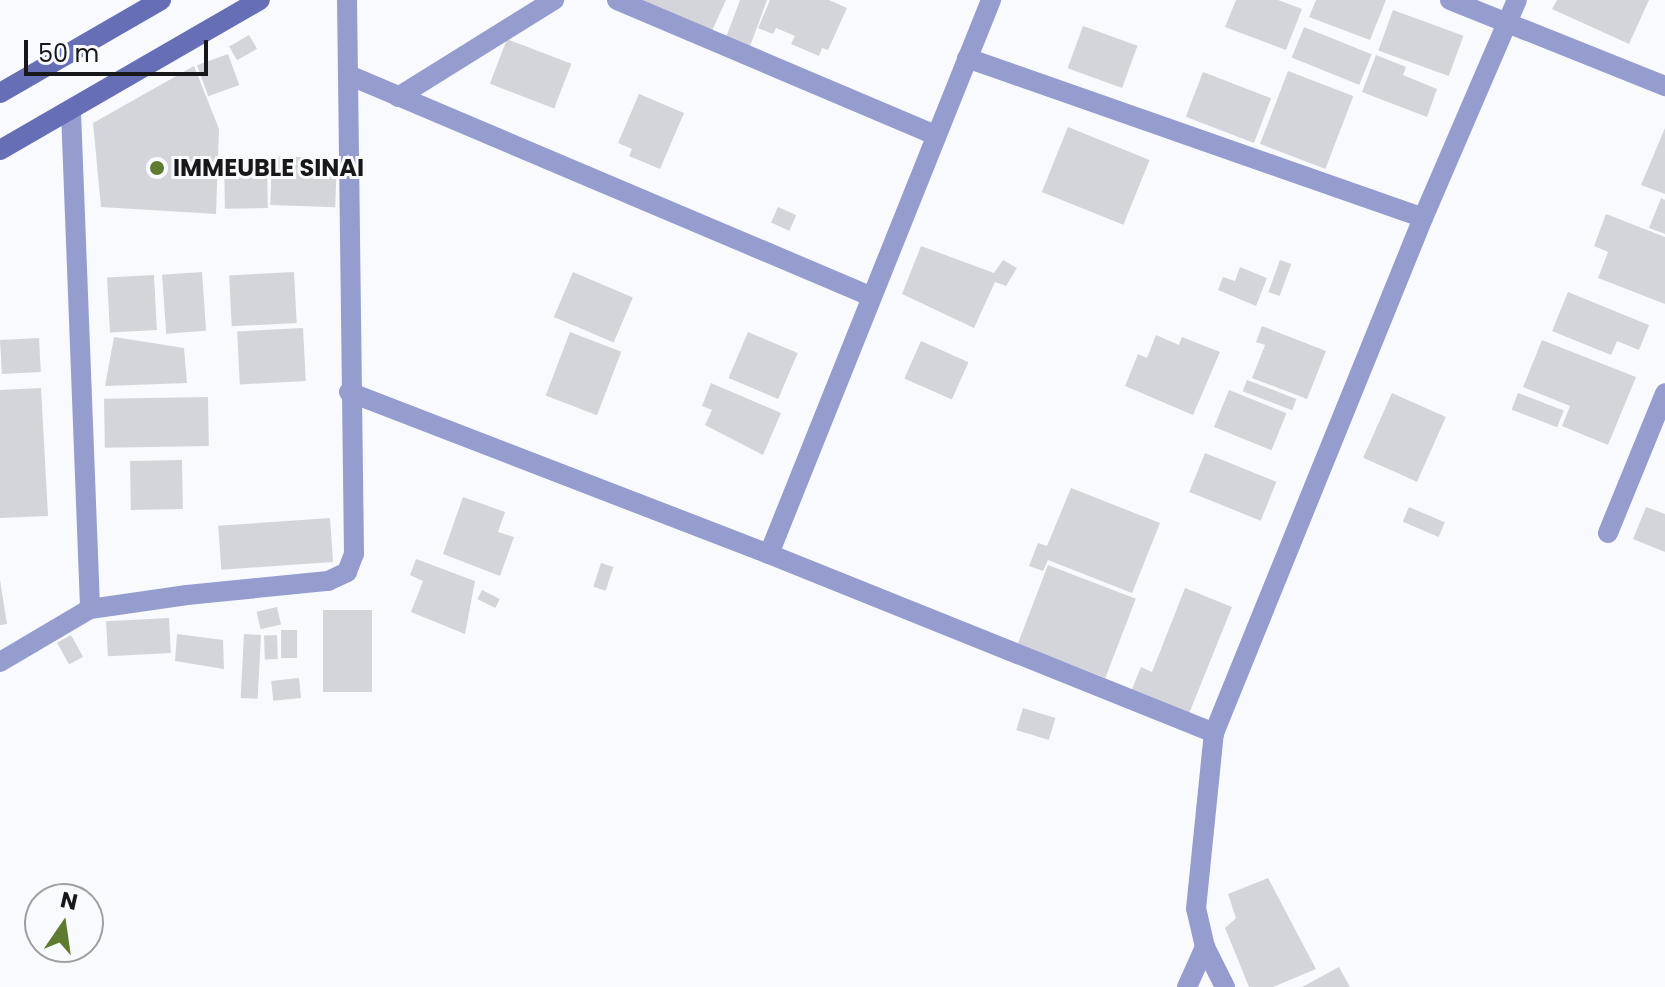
<!DOCTYPE html>
<html>
<head>
<meta charset="utf-8">
<style>
	body { margin:0 }
	#map { position:relative; width:1665px; height:987px; overflow:hidden; background:#f9fafe; font-family:Poppins,sans-serif }
	div>[style] { position:absolute }
	[style*='--x'] { left:calc(var(--x)*1px); top:calc(var(--y)*1px); width:calc(var(--w)*1px); rotate:calc(var(--a)*1deg) }
	.building>* { inset:0; background:#d4d5db; transform-origin:0 0 }
	.street>* { height:20px; margin:-10px; padding:0 10px; transform-origin:10px; border-radius:10px; background:#959dce }
	.secondary>* { height:20px; margin:-10px; padding:0 10px; transform-origin:10px; border-radius:10px; background:#666eb6 }
	.dots>* { width:22px; height:22px; translate:-50% -50%; box-sizing:border-box; border:4px solid #f9fafe; border-radius:50% }
	span { translate:-50% -50%; white-space:nowrap; text-align:center; line-height:1.15; -webkit-text-stroke:6px #f9fafe; paint-order:stroke }
	.poi-label { font-size:24px; color:#18181a; font-weight:700 }
	.left { translate:0 -50%; text-align:left }
	.north { position:absolute; left:24px; top:883px; width:80px; height:80px; box-sizing:border-box; background:#f9fafe; border:2px solid #9fa0a3; border-radius:50%; rotate:13deg; font-size:22px; font-weight:700; line-height:32px; text-align:center; color:#18181a }
	.north::after { content:''; display:block; margin:auto; width:28px; height:36px; background:#5e7b30; clip-path:polygon(50% 0,100% 100%,50% 72%,0 100%) }
	.scale { position:absolute; left:24px; top:40px; width:184px; height:36px; box-sizing:border-box; border:4px solid #18181a; border-top:0; padding-left:10px; font-size:24px; line-height:28px; white-space:nowrap; color:#18181a; -webkit-text-stroke:6px #f9fafe; paint-order:stroke }
</style>
</head>
<body>
<div id="map">
	<div class="building">
		<div style="clip-path:polygon(635px 0,726px 0,711px 33px)"></div>
		<div style="clip-path:polygon(740px 0,767px 0,749px 49px,725px 40px)"></div>
		<div style="clip-path:polygon(770px 0,829px 0,847px 8px,828px 50px,822px 48px,819px 56px,791px 44px,795px 36px,776px 28px,773px 34px,758px 28px)"></div>
		<div style="clip-path:polygon(1236px 0,1278px 0,1302px 9px,1286px 50px,1225px 27px)"></div>
		<div style="clip-path:polygon(1316px 0,1386px 0,1370px 40px,1309px 17px)"></div>
		<div style="clip-path:polygon(1557px 0,1649px 0,1629px 44px,1552px 9px)"></div>
		<div style="left:1393px;top:10px;width:75px;height:43px;rotate:20deg"></div>
		<div style="left:1083px;top:26px;width:58px;height:45px;rotate:20deg"></div>
		<div style="left:1304px;top:27px;width:73px;height:33px;rotate:22deg"></div>
		<div style="left:249px;top:35px;width:16px;height:23px;rotate:60deg"></div>
		<div style="left:507px;top:39px;width:69px;height:48px;rotate:21deg"></div>
		<div style="left:228px;top:54px;width:33px;height:33px;rotate:70deg"></div>
		<div style="clip-path:polygon(1376px 55px,1406px 67px,1403px 75px,1437px 89px,1427px 117px,1362px 92px)"></div>
		<div style="clip-path:polygon(194px 66px,219px 129px,216px 214px,101px 207px,93px 123px)"></div>
		<div style="left:1288px;top:71px;width:70px;height:78px;rotate:21deg"></div>
		<div style="left:1203px;top:72px;width:73px;height:48px;rotate:21deg"></div>
		<div style="clip-path:polygon(639px 94px,684px 113px,660px 169px,629px 156px,632px 149px,618px 143px)"></div>
		<div style="left:1068px;top:127px;width:88px;height:70px;rotate:22deg"></div>
		<div style="clip-path:polygon(1665px 128px,1665px 194px,1641px 185px)"></div>
		<div style="left:272px;top:156px;width:65px;height:49px;rotate:2deg"></div>
		<div style="left:267px;top:158px;width:50px;height:43px;rotate:89deg"></div>
		<div style="clip-path:polygon(1661px 198px,1665px 200px,1665px 234px,1649px 228px)"></div>
		<div style="left:778px;top:207px;width:20px;height:17px;rotate:24deg"></div>
		<div style="clip-path:polygon(1606px 214px,1665px 237px,1665px 304px,1598px 278px,1608px 252px,1594px 246px)"></div>
		<div style="clip-path:polygon(921px 246px,994px 273px,1003px 260px,1017px 268px,1006px 286px,995px 282px,974px 328px,902px 294px)"></div>
		<div style="left:1280px;top:260px;width:12px;height:34px;rotate:20deg"></div>
		<div style="clip-path:polygon(1240px 267px,1267px 278px,1256px 306px,1218px 290px,1223px 277px,1235px 281px)"></div>
		<div style="left:202px;top:272px;width:59px;height:40px;rotate:86deg"></div>
		<div style="left:294px;top:272px;width:51px;height:65px;rotate:87deg"></div>
		<div style="left:573px;top:272px;width:65px;height:49px;rotate:23deg"></div>
		<div style="left:154px;top:275px;width:55px;height:47px;rotate:87deg"></div>
		<div style="clip-path:polygon(1568px 292px,1649px 325px,1639px 350px,1617px 341px,1611px 355px,1552px 331px)"></div>
		<div style="clip-path:polygon(1262px 326px,1326px 351px,1307px 399px,1252px 378px,1265px 345px,1256px 342px)"></div>
		<div style="left:303px;top:328px;width:53px;height:66px;rotate:87deg"></div>
		<div style="left:570px;top:332px;width:55px;height:68px;rotate:21deg"></div>
		<div style="left:748px;top:332px;width:54px;height:50px;rotate:23deg"></div>
		<div style="clip-path:polygon(1156px 335px,1179px 345px,1182px 337px,1220px 352px,1193px 415px,1125px 386px,1138px 354px,1147px 358px)"></div>
		<div style="clip-path:polygon(114px 337px,184px 348px,187px 383px,105px 386px)"></div>
		<div style="left:39px;top:338px;width:34px;height:39px;rotate:87deg"></div>
		<div style="clip-path:polygon(1542px 340px,1636px 377px,1608px 445px,1562px 426px,1570px 406px,1523px 387px)"></div>
		<div style="left:921px;top:341px;width:52px;height:41px;rotate:24deg"></div>
		<div style="left:1247px;top:380px;width:53px;height:12px;rotate:21deg"></div>
		<div style="clip-path:polygon(711px 383px,781px 413px,763px 455px,705px 425px,712px 410px,702px 406px)"></div>
		<div style="clip-path:polygon(41px 388px,48px 516px,0 518px,0 390px)"></div>
		<div style="left:1229px;top:390px;width:62px;height:40px;rotate:22deg"></div>
		<div style="left:1392px;top:393px;width:59px;height:71px;rotate:24deg"></div>
		<div style="left:1518px;top:393px;width:49px;height:18px;rotate:21deg"></div>
		<div style="left:208px;top:397px;width:49px;height:104px;rotate:89deg"></div>
		<div style="left:1205px;top:453px;width:77px;height:42px;rotate:22deg"></div>
		<div style="left:182px;top:460px;width:49px;height:52px;rotate:89deg"></div>
		<div style="clip-path:polygon(1071px 488px,1160px 523px,1132px 593px,1048px 560px,1043px 571px,1029px 566px,1038px 543px,1047px 546px)"></div>
		<div style="clip-path:polygon(463px 497px,505px 512px,498px 532px,514px 537px,500px 576px,443px 554px)"></div>
		<div style="left:1409px;top:507px;width:39px;height:16px;rotate:23deg"></div>
		<div style="clip-path:polygon(1646px 507px,1665px 514px,1665px 552px,1633px 539px)"></div>
		<div style="left:330px;top:518px;width:44px;height:112px;rotate:86deg"></div>
		<div style="clip-path:polygon(416px 559px,475px 581px,465px 634px,411px 612px,423px 581px,410px 575px)"></div>
		<div style="left:601px;top:563px;width:13px;height:25px;rotate:18deg"></div>
		<div style="left:1048px;top:565px;width:94px;height:85px;rotate:21deg"></div>
		<div style="clip-path:polygon(0 580px,7px 624px,0 625px)"></div>
		<div style="clip-path:polygon(1185px 588px,1232px 607px,1188px 716px,1130px 694px,1141px 667px,1152px 672px)"></div>
		<div style="left:482px;top:590px;width:20px;height:10px;rotate:27deg"></div>
		<div style="left:277px;top:607px;width:18px;height:21px;rotate:77deg"></div>
		<div style="left:323px;top:610px;width:49px;height:82px"></div>
		<div style="left:169px;top:618px;width:35px;height:63px;rotate:87deg"></div>
		<div style="left:281px;top:630px;width:16px;height:28px"></div>
		<div style="clip-path:polygon(177px 634px,223px 640px,224px 669px,175px 661px)"></div>
		<div style="left:244px;top:634px;width:17px;height:64px;rotate:3deg"></div>
		<div style="left:71px;top:635px;width:25px;height:16px;rotate:61deg"></div>
		<div style="left:277px;top:635px;width:24px;height:13px;rotate:88deg"></div>
		<div style="left:299px;top:678px;width:20px;height:28px;rotate:84deg"></div>
		<div style="left:1023px;top:708px;width:34px;height:23px;rotate:17deg"></div>
		<div style="clip-path:polygon(1268px 878px,1316px 969px,1273px 987px,1249px 987px,1225px 928px,1236px 918px,1228px 894px)"></div>
		<div style="clip-path:polygon(1339px 967px,1350px 987px,1302px 987px)"></div>
	</div>
	<div class="street">
		<div style="--x:617;--y:0;--w:345;--a:23"></div>
		<div style="--x:1450;--y:0;--w:232;--a:21.8"></div>
		<div style="--x:967;--y:58;--w:483;--a:19.3"></div>
		<div style="--x:351;--y:76;--w:564;--a:22.97"></div>
		<div style="--x:398;--y:97;--w:184;--a:-31.9"></div>
		<div style="--x:71;--y:112;--w:497;--a:87.8"></div>
		<div style="--x:349;--y:392;--w:450;--a:21.1"></div>
		<div style="--x:769;--y:554;--w:480;--a:21.9"></div>
		<div style="--x:1608;--y:533;--w:151;--a:-67.8"></div>
		<div style="--x:769;--y:554;--w:597;--a:-68.16"></div>
		<div style="--x:0;--y:662;--w:104;--a:-30.5"></div>
		<div style="--x:90;--y:609;--w:98;--a:-8.2"></div>
		<div style="--x:187;--y:595;--w:142;--a:-5.7"></div>
		<div style="--x:328;--y:581;--w:21;--a:-25"></div>
		<div style="--x:347;--y:572;--w:19;--a:-69"></div>
		<div style="--x:354;--y:554;--w:554;--a:-90.72"></div>
		<div style="--x:1187;--y:987;--w:44;--a:-65.8"></div>
		<div style="--x:1225;--y:987;--w:45;--a:-116.6"></div>
		<div style="--x:1205;--y:947;--w:39;--a:-103"></div>
		<div style="--x:1196;--y:909;--w:177;--a:-84.2"></div>
		<div style="--x:1214;--y:733;--w:556;--a:-67.91"></div>
		<div style="--x:1423;--y:218;--w:237;--a:-66.7"></div>
	</div>
	<div class="secondary">
		<div style="--x:0;--y:93;--w:186;--a:-30"></div>
		<div style="--x:0;--y:150;--w:300;--a:-30"></div>
	</div>
	<div class="dots">
		<div style="left:157px;top:168px;background:#5e7b30"></div>
	</div>
	<div class="poi-label">
		<span class="left" style="left:173px;top:168px">IMMEUBLE SINAI</span>
	</div>
	<div class="north">N</div>
	<div class="scale">50 m</div>
</div>
</body>
</html>
